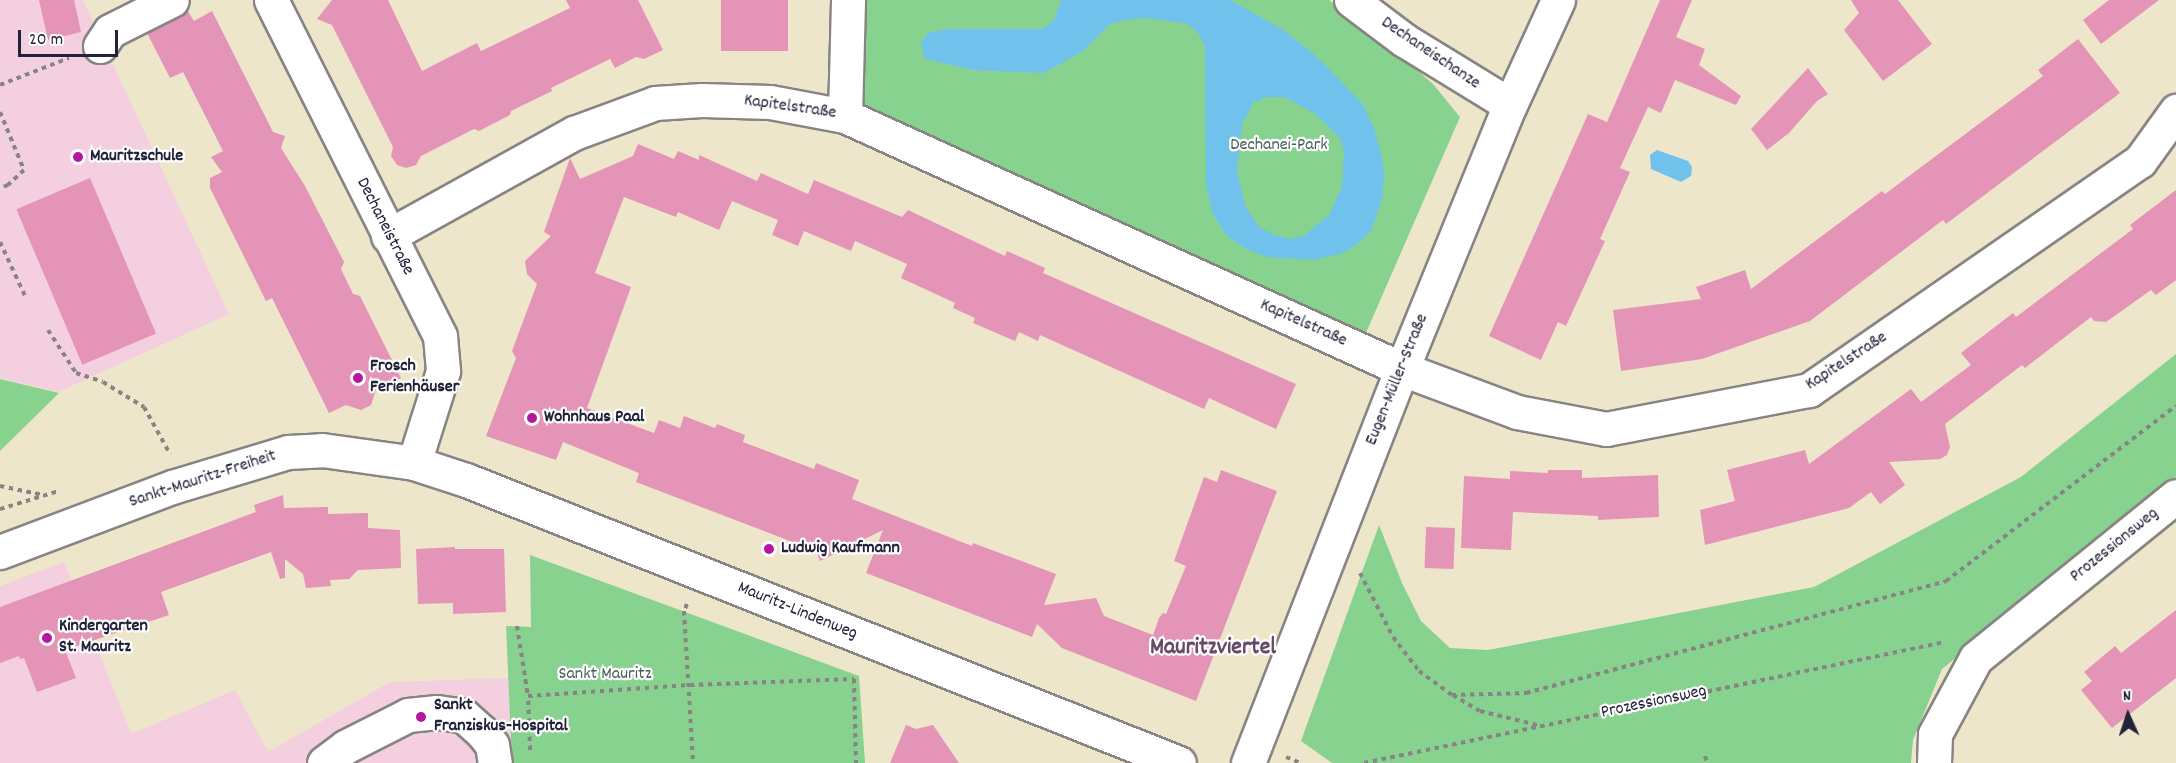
<!DOCTYPE html>
<html>
<head>
<meta charset="utf-8">
<style>
	body { margin:0 }
	#map { position:relative; width:2176px; height:763px; overflow:hidden; background:#eee6cb; font-family:Dekko,sans-serif }
	div>[style] { position:absolute }
	[style*='--x'] { left:calc(var(--x)*1px); top:calc(var(--y)*1px); width:calc(var(--w)*1px); rotate:calc(var(--a)*1deg) }
	.built>* { inset:0; background:#f3cfe0 }
	.green>* { inset:0; background:#87d28f }
	.water>* { inset:0; background:#70c2ec }
	.building>* { inset:0; background:#e494b7; transform-origin:0 0 }
	.path>* { height:4px; margin-top:-2px; transform-origin:0; background:repeating-linear-gradient(90deg,#888483 0 4.5px,transparent 0 9px) }
	.roads { filter:drop-shadow(2px 0 #888483) drop-shadow(-2px 0 #888483) drop-shadow(0 2px #888483) drop-shadow(0 -2px #888483) }
	.minor>* { height:33px; margin:-16.5px; padding:0 16.5px; transform-origin:16.5px; border-radius:16.5px; background:#fff }
	.dots>* { width:16px; height:16px; translate:-50% -50%; box-sizing:border-box; border:3px solid #fff; border-radius:50% }
	span { translate:-50% -50%; white-space:nowrap; text-align:center; line-height:1.15; -webkit-text-stroke:4.5px #fff; paint-order:stroke }
	.street-label { font-size:18px; color:#22223b }
	.park-label { font-size:18px; color:#456058 }
	.poi-label { font-size:18px; color:#22223b; font-weight:700 }
	.left { translate:0 -50%; text-align:left }
	.district-label { font-size:24px; color:#664a66; font-weight:700 }
	.north { position:absolute; left:2098px; top:685px; width:60px; height:60px; -webkit-text-stroke:4px #fff; paint-order:stroke; rotate:357deg; font-size:16px; font-weight:700; line-height:24px; text-align:center; color:#22223b }
	.north::after { content:''; display:block; margin:auto; width:21px; height:27px; background:#22223b; clip-path:polygon(50% 0,100% 100%,50% 72%,0 100%) }
	.scale { position:absolute; left:18px; top:30px; width:100px; height:27px; box-sizing:border-box; border:3px solid #22223b; border-top:0; padding-left:8px; font-size:18px; line-height:21px; white-space:nowrap; color:#22223b; -webkit-text-stroke:4px #fff; paint-order:stroke }
</style>
</head>
<body>
<div id="map">
	<div class="built">
		<div style="clip-path:polygon(0 0,83px 0,229px 314px,58px 392px,0 378px)"></div>
		<div style="clip-path:polygon(64px 562px,131px 734px,235px 690px,268px 752px,390px 682px,511px 678px,514px 763px,0 763px,0 586px)"></div>
	</div>
	<div class="green">
		<div style="clip-path:polygon(856px 0,1329px 0,1362px 23px,1433px 84px,1460px 117px,1362px 342px,864px 120px,855px 102px)"></div>
		<div style="clip-path:polygon(2176px 354px,2176px 477px,1942px 669px,1913px 740px,1911px 763px,1332px 763px,1301px 741px,1379px 525px,1402px 583px,1421px 621px,1450px 648px,1488px 650px,1814px 587px,2021px 477px)"></div>
		<div style="clip-path:polygon(0 379px,59px 393px,0 451px)"></div>
		<div style="clip-path:polygon(530px 555px,859px 676px,865px 763px,512px 763px,506px 626px,531px 627px)"></div>
	</div>
	<div class="water">
		<div style="clip-path:polygon(evenodd,1061px 0,1230px 0,1282px 29px,1317px 57px,1362px 103px,1374px 128px,1382px 157px,1384px 177px,1382px 199px,1371px 231px,1355px 246px,1340px 254px,1313px 260px,1267px 257px,1246px 249px,1226px 235px,1212px 212px,1206px 184px,1205px 47px,1199px 34px,1188px 24px,1147px 18px,1124px 20px,1109px 25px,1083px 51px,1044px 73px,974px 70px,925px 59px,921px 44px,928px 33px,946px 29px,1042px 29px,1054px 20px,1061px 0,1267px 97px,1284px 97px,1314px 113px,1340px 138px,1344px 151px,1342px 187px,1329px 215px,1305px 235px,1291px 239px,1275px 235px,1259px 227px,1252px 217px,1245px 205px,1237px 170px,1242px 124px,1254px 102px,1267px 97px)"></div>
		<div style="clip-path:polygon(1657px 150px,1688px 161px,1692px 167px,1691px 176px,1681px 182px,1651px 169px,1650px 155px)"></div>
	</div>
	<div class="building">
		<div style="clip-path:polygon(39px 0,74px 0,81px 32px,48px 40px)"></div>
		<div style="clip-path:polygon(332px 0,388px 0,422px 71px,477px 43px,481px 51px,570px 8px,566px 0,638px 0,663px 50px,644px 59px,636px 57px,615px 68px,610px 59px,551px 88px,552px 91px,511px 111px,510px 115px,479px 131px,474px 129px,421px 156px,416px 165px,406px 168px,397px 165px,391px 156px,393px 147px,332px 25px,317px 19px)"></div>
		<div style="left:721px;top:0;width:67px;height:51px"></div>
		<div style="clip-path:polygon(1660px 0,1692px 0,1676px 37px,1705px 49px,1699px 65px,1741px 96px,1736px 105px,1675px 80px,1661px 113px,1648px 107px,1620px 168px,1630px 172px,1600px 239px,1605px 241px,1566px 326px,1558px 322px,1541px 360px,1489px 336px,1588px 114px,1607px 122px)"></div>
		<div style="clip-path:polygon(1851px 0,1898px 0,1932px 44px,1883px 81px,1844px 30px,1859px 13px)"></div>
		<div style="clip-path:polygon(2109px 0,2159px 0,2101px 44px,2083px 20px)"></div>
		<div style="clip-path:polygon(187px 10px,194px 21px,212px 11px,273px 132px,285px 136px,281px 148px,305px 186px,344px 262px,341px 269px,353px 294px,360px 296px,401px 378px,376px 390px,371px 405px,361px 410px,346px 405px,329px 413px,272px 298px,266px 301px,210px 188px,210px 178px,222px 172px,211px 157px,223px 151px,183px 72px,170px 78px,147px 33px)"></div>
		<div style="clip-path:polygon(2078px 39px,2120px 93px,1946px 224px,1943px 220px,1810px 321px,1702px 359px,1621px 371px,1613px 310px,1701px 299px,1696px 287px,1745px 270px,1751px 289px,1882px 191px,1885px 194px,2043px 76px,2038px 70px)"></div>
		<div style="clip-path:polygon(1808px 68px,1828px 94px,1817px 101px,1789px 133px,1767px 150px,1751px 129px)"></div>
		<div style="clip-path:polygon(638px 144px,674px 159px,678px 151px,699px 160px,699px 155px,757px 181px,761px 173px,808px 194px,814px 180px,902px 217px,908px 210px,1005px 256px,1007px 251px,1045px 268px,1043px 273px,1296px 384px,1276px 429px,1209px 398px,1204px 409px,1040px 335px,1038px 341px,1019px 332px,1015px 341px,973px 323px,975px 318px,953px 308px,955px 303px,901px 278px,907px 264px,855px 241px,851px 251px,804px 231px,798px 246px,772px 235px,778px 220px,732px 201px,719px 230px,678px 212px,676px 217px,624px 197px,595px 273px,631px 287px,587px 408px,654px 433px,659px 420px,680px 428px,684px 416px,715px 428px,717px 424px,745px 435px,743px 442px,814px 469px,816px 463px,859px 480px,852px 499px,972px 546px,973px 543px,1056px 574px,1044px 605px,1096px 598px,1104px 616px,1153px 635px,1159px 618px,1163px 613px,1166px 614px,1186px 566px,1174px 561px,1204px 477px,1217px 482px,1221px 470px,1277px 491px,1196px 701px,1062px 648px,1037px 624px,1032px 637px,866px 573px,883px 530px,820px 561px,816px 551px,636px 482px,639px 473px,563px 442px,556px 460px,486px 436px,516px 358px,512px 351px,537px 284px,527px 274px,525px 261px,551px 236px,544px 232px,570px 158px,580px 179px,633px 156px)"></div>
		<div style="left:90px;top:178px;width:169px;height:80px;rotate:67deg"></div>
		<div style="clip-path:polygon(2176px 190px,2176px 280px,2156px 295px,2151px 290px,2106px 322px,2094px 321px,2091px 317px,2025px 368px,2022px 365px,1945px 424px,1950px 447px,1947px 455px,1940px 459px,1889px 462px,1905px 485px,1880px 504px,1871px 492px,1849px 508px,1705px 545px,1700px 510px,1735px 501px,1727px 470px,1805px 450px,1809px 464px,1911px 389px,1921px 402px,1971px 365px,1961px 353px,2013px 313px,2016px 317px,2133px 229px,2130px 225px)"></div>
		<div style="clip-path:polygon(1548px 470px,1582px 470px,1582px 478px,1658px 475px,1659px 517px,1598px 520px,1598px 516px,1513px 512px,1511px 550px,1461px 548px,1464px 476px,1510px 479px,1510px 471px,1548px 473px)"></div>
		<div style="clip-path:polygon(283px 495px,284px 508px,328px 507px,328px 514px,368px 513px,368px 528px,400px 530px,401px 568px,358px 570px,349px 579px,330px 580px,331px 586px,306px 588px,303px 574px,285px 559px,285px 578px,280px 579px,271px 552px,161px 592px,169px 615px,65px 650px,76px 678px,37px 692px,24px 658px,20px 659px,19px 656px,0 663px,0 607px,256px 512px,254px 505px)"></div>
		<div style="left:1426px;top:527px;width:29px;height:41px;rotate:2deg"></div>
		<div style="clip-path:polygon(455px 547px,455px 549px,504px 549px,506px 612px,453px 614px,453px 603px,418px 604px,416px 549px)"></div>
		<div style="clip-path:polygon(2176px 610px,2176px 678px,2112px 728px,2081px 690px,2092px 681px,2084px 672px,2115px 646px,2121px 653px)"></div>
		<div style="clip-path:polygon(906px 725px,916px 729px,933px 725px,959px 763px,890px 763px)"></div>
	</div>
	<div class="path">
		<div style="--x:0;--y:85;--w:74;--a:-21.4"></div>
		<div style="--x:0;--y:112;--w:63;--a:67.5"></div>
		<div style="--x:24;--y:170;--w:22;--a:137"></div>
		<div style="--x:8;--y:185;--w:9;--a:159"></div>
		<div style="--x:0;--y:242;--w:62;--a:65.1"></div>
		<div style="--x:48;--y:330;--w:51;--a:56.9"></div>
		<div style="--x:76;--y:373;--w:28;--a:18"></div>
		<div style="--x:103;--y:382;--w:48;--a:31.4"></div>
		<div style="--x:144;--y:407;--w:54;--a:61"></div>
		<div style="--x:0;--y:486;--w:44;--a:11.8"></div>
		<div style="--x:0;--y:509;--w:62;--a:-17"></div>
		<div style="--x:1360;--y:573;--w:72;--a:62.7"></div>
		<div style="--x:1393;--y:637;--w:43;--a:52.6"></div>
		<div style="--x:1419;--y:671;--w:41;--a:36"></div>
		<div style="--x:1452;--y:695;--w:74;--a:-1.5"></div>
		<div style="--x:1526;--y:693;--w:435;--a:-14.9"></div>
		<div style="--x:1946;--y:581;--w:289;--a:-37.3"></div>
		<div style="--x:687;--y:604;--w:8;--a:113"></div>
		<div style="--x:684;--y:611;--w:152;--a:86.6"></div>
		<div style="--x:517;--y:626;--w:71;--a:81.1"></div>
		<div style="--x:1453;--y:695;--w:31;--a:31"></div>
		<div style="--x:1480;--y:711;--w:63;--a:13.8"></div>
		<div style="--x:530;--y:750;--w:54;--a:-92.1"></div>
		<div style="--x:528;--y:696;--w:162;--a:-3.9"></div>
		<div style="--x:690;--y:685;--w:164;--a:-2.1"></div>
		<div style="--x:854;--y:679;--w:84;--a:88.6"></div>
		<div style="--x:1705;--y:756;--w:7;--a:74"></div>
		<div style="--x:1286;--y:757;--w:16;--a:22"></div>
		<div style="--x:1364;--y:763;--w:593;--a:-11.76"></div>
	</div>
	<div class="roads">
		<div class="minor">
			<div style="--x:271;--y:0;--w:376;--a:63.3"></div>
			<div style="--x:440;--y:336;--w:35;--a:85"></div>
			<div style="--x:443;--y:371;--w:96;--a:107.5"></div>
			<div style="--x:1351;--y:0;--w:66;--a:37"></div>
			<div style="--x:1404;--y:40;--w:124;--a:31.5"></div>
			<div style="--x:100;--y:46;--w:18;--a:-56"></div>
			<div style="--x:110;--y:31;--w:69;--a:-26.6"></div>
			<div style="--x:845;--y:116;--w:116;--a:-88.5"></div>
			<div style="--x:388;--y:236;--w:213;--a:-29"></div>
			<div style="--x:574;--y:133;--w:86;--a:-20.3"></div>
			<div style="--x:655;--y:103;--w:47;--a:-3.7"></div>
			<div style="--x:702;--y:100;--w:68;--a:1.7"></div>
			<div style="--x:770;--y:102;--w:76;--a:10.6"></div>
			<div style="--x:845;--y:116;--w:612;--a:24.43"></div>
			<div style="--x:1402;--y:369;--w:123;--a:20.5"></div>
			<div style="--x:1517;--y:412;--w:91;--a:10.8"></div>
			<div style="--x:1606;--y:429;--w:207;--a:-10.9"></div>
			<div style="--x:1809;--y:390;--w:402;--a:-34.7"></div>
			<div style="--x:2140;--y:161;--w:62;--a:-54.2"></div>
			<div style="--x:0;--y:552;--w:184;--a:-20.7"></div>
			<div style="--x:172;--y:487;--w:121;--a:-16.8"></div>
			<div style="--x:288;--y:452;--w:34;--a:-3"></div>
			<div style="--x:322;--y:450;--w:93;--a:8"></div>
			<div style="--x:414;--y:463;--w:55;--a:18.1"></div>
			<div style="--x:466;--y:480;--w:767;--a:21.65"></div>
			<div style="--x:324;--y:763;--w:26;--a:-37"></div>
			<div style="--x:345;--y:747;--w:71;--a:-26.9"></div>
			<div style="--x:408;--y:715;--w:29;--a:-6"></div>
			<div style="--x:437;--y:712;--w:27;--a:8"></div>
			<div style="--x:464;--y:716;--w:24;--a:42"></div>
			<div style="--x:482;--y:732;--w:16;--a:52"></div>
			<div style="--x:492;--y:745;--w:18;--a:81"></div>
			<div style="--x:1248;--y:763;--w:423;--a:-68.7"></div>
			<div style="--x:1402;--y:369;--w:285;--a:-67.8"></div>
			<div style="--x:1510;--y:105;--w:115;--a:-65.4"></div>
			<div style="--x:1934;--y:763;--w:29;--a:-88"></div>
			<div style="--x:1935;--y:734;--w:86;--a:-61.7"></div>
			<div style="--x:1976;--y:658;--w:257;--a:-39"></div>
		</div>
	</div>
	<div class="dots">
		<div style="left:78px;top:157px;background:#b5179e"></div>
		<div style="left:358px;top:378px;background:#b5179e"></div>
		<div style="left:532px;top:418px;background:#b5179e"></div>
		<div style="left:769px;top:549px;background:#b5179e"></div>
		<div style="left:47px;top:638px;background:#b5179e"></div>
		<div style="left:421px;top:717px;background:#b5179e"></div>
	</div>
	<div class="street-label">
		<span style="left:1430px;top:54px;rotate:34deg">Dechaneischanze</span>
		<span style="left:790px;top:108px;rotate:8deg">Kapitelstraße</span>
		<span style="left:384px;top:227px;rotate:63deg">Dechaneistraße</span>
		<span style="left:1303px;top:324px;rotate:24deg">Kapitelstraße</span>
		<span style="left:1847px;top:362px;rotate:-33deg">Kapitelstraße</span>
		<span style="left:1398px;top:380px;rotate:-68deg">Eugen-Müller-Straße</span>
		<span style="left:203px;top:480px;rotate:-18deg">Sankt-Mauritz-Freiheit</span>
		<span style="left:2115px;top:546px;rotate:-39deg">Prozessionsweg</span>
		<span style="left:797px;top:612px;rotate:22deg">Mauritz-Lindenweg</span>
		<span style="left:1654px;top:703px;rotate:-12deg">Prozessionsweg</span>
	</div>
	<div class="park-label">
		<span style="left:1279px;top:146px">Dechanei-Park</span>
		<span style="left:605px;top:675px">Sankt Mauritz</span>
	</div>
	<div class="poi-label">
		<span class="left" style="left:90px;top:157px">Mauritzschule</span>
		<span class="left" style="left:370px;top:378px">Frosch<br>Ferienhäuser</span>
		<span class="left" style="left:544px;top:418px">Wohnhaus Paal</span>
		<span class="left" style="left:781px;top:549px">Ludwig Kaufmann</span>
		<span class="left" style="left:59px;top:638px">Kindergarten<br>St. Mauritz</span>
		<span class="left" style="left:434px;top:717px">Sankt<br>Franziskus-Hospital</span>
	</div>
	<div class="district-label">
		<span style="left:1213px;top:649px">Mauritzviertel</span>
	</div>
	<div class="north">N</div>
	<div class="scale">20 m</div>
</div>
</body>
</html>
